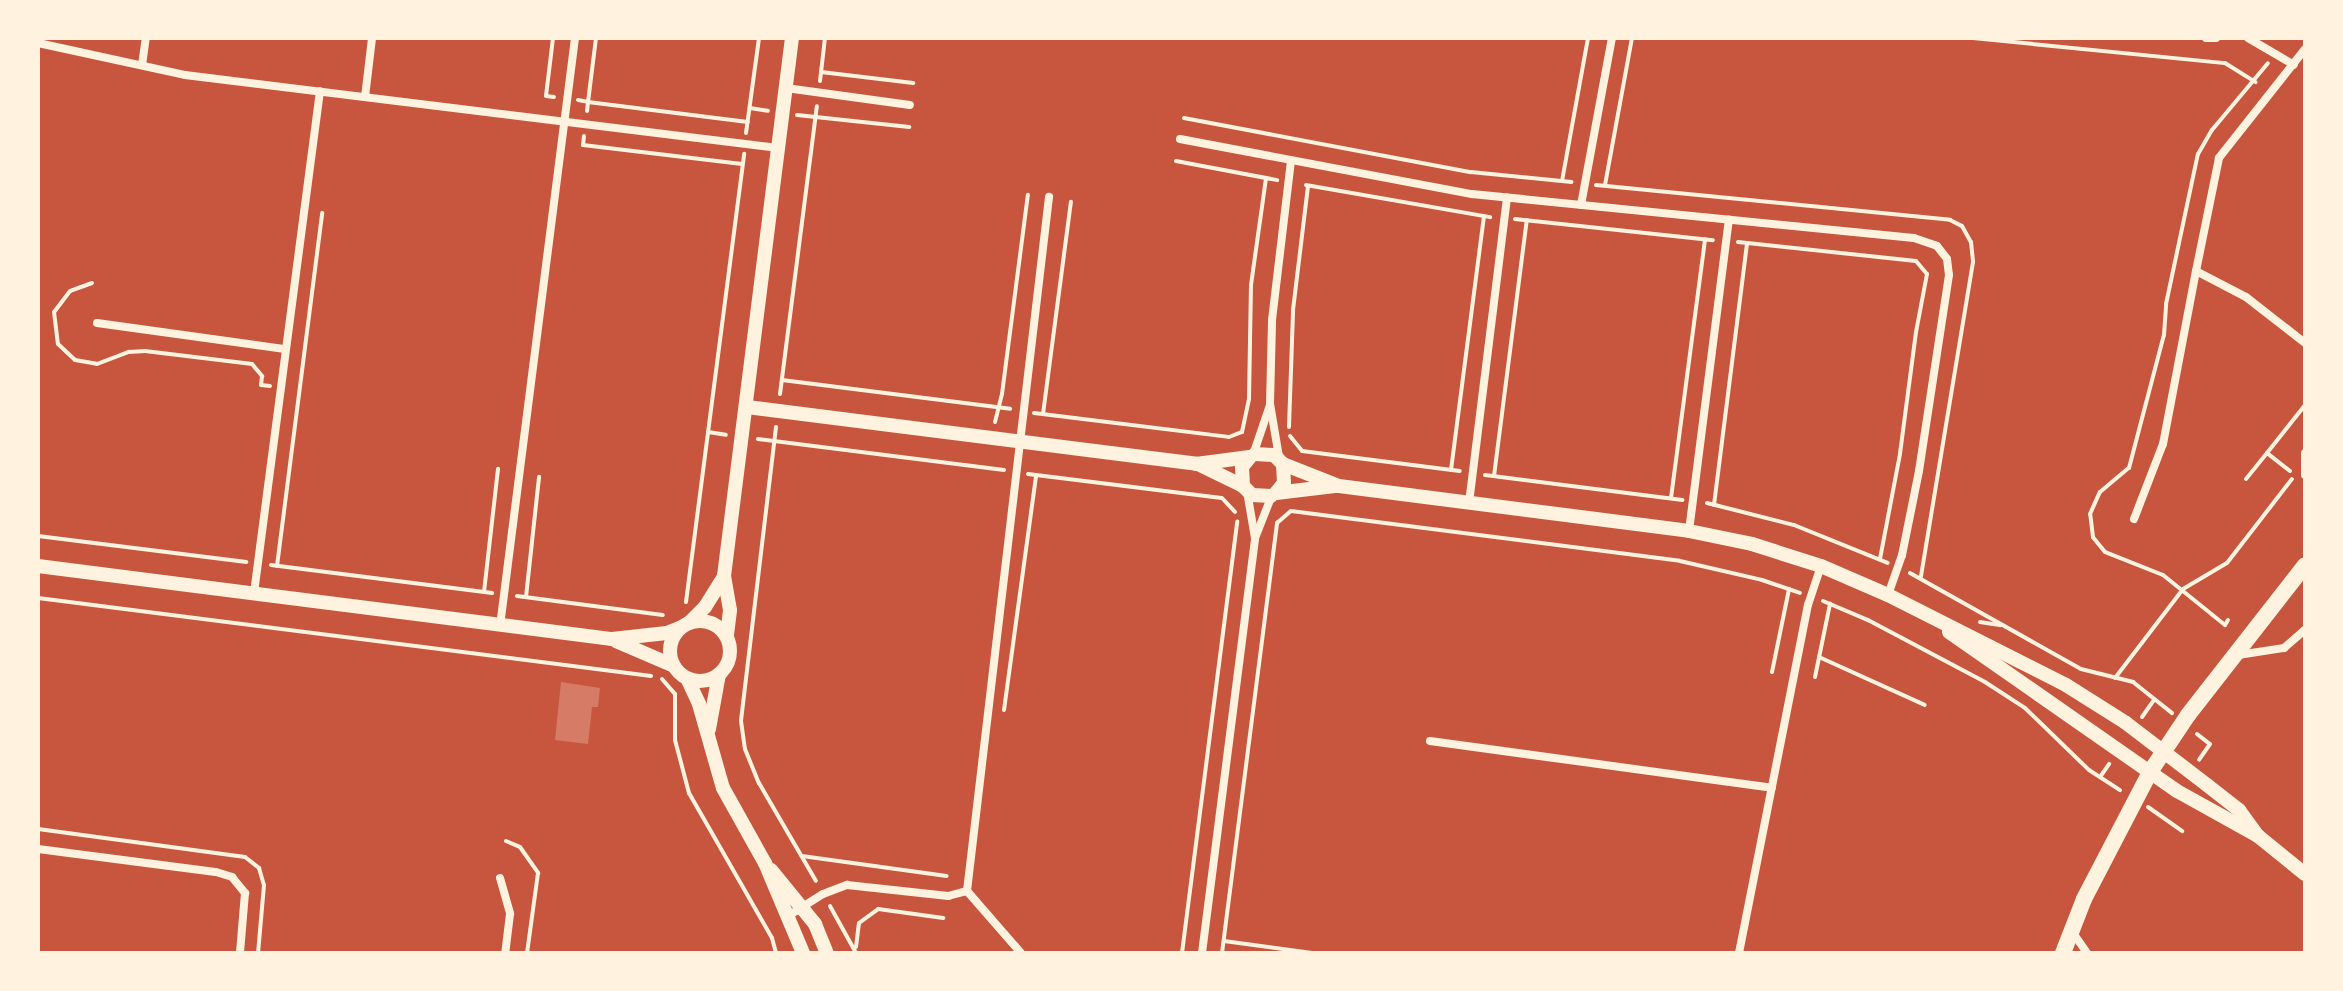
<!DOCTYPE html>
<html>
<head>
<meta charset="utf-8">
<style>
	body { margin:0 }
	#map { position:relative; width:2343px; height:991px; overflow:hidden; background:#c8553d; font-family:"Archivo Narrow",sans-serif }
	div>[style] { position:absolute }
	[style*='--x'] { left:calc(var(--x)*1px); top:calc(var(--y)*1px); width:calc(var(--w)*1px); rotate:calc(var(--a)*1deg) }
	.building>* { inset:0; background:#d67c66 }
	.path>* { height:4px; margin:-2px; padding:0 2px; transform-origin:2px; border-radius:2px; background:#fff3e0 }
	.minor>* { height:8px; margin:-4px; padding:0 4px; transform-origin:4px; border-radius:4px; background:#fff3e0 }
	.tertiary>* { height:14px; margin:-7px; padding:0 7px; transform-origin:7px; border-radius:7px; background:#fff3e0 }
	.tertiary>.ring { margin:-7px; padding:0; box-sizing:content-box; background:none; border:14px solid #fff3e0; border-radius:50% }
	.secondary>* { height:16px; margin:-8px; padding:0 8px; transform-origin:8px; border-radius:8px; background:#fff3e0 }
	span { translate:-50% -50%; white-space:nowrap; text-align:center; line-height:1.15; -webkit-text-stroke:7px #fff3e0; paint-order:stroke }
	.frame { position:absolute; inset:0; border:40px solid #fff3e0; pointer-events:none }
</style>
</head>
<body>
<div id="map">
	<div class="building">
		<div style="clip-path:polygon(561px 682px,600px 688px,598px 707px,592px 707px,588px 744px,555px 740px)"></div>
	</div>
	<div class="path">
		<div style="--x:553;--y:38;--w:58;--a:96.9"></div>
		<div style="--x:546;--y:96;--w:8;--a:7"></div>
		<div style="--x:596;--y:38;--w:64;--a:97.1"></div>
		<div style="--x:588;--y:102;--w:161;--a:7.1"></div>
		<div style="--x:1973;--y:38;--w:253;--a:5.7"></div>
		<div style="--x:2225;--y:63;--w:36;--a:32"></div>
		<div style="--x:821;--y:72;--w:93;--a:6.8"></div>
		<div style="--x:820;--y:81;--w:43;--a:-83.4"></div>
		<div style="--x:578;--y:100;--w:10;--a:11"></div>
		<div style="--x:588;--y:102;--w:9;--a:96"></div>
		<div style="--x:750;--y:108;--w:18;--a:9"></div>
		<div style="--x:797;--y:115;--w:113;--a:6.1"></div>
		<div style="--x:1184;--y:118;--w:292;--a:10.7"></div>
		<div style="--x:1471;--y:172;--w:101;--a:5.7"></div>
		<div style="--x:746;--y:133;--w:96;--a:-82.2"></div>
		<div style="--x:584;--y:136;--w:9;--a:96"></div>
		<div style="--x:583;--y:145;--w:160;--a:6.8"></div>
		<div style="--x:1176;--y:161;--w:103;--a:10.7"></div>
		<div style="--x:1562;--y:181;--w:145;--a:-79.7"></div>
		<div style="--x:1306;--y:185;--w:187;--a:9.9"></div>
		<div style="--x:1596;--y:185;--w:356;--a:5.6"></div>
		<div style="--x:1950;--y:220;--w:13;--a:27"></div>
		<div style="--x:1962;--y:226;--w:18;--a:61"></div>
		<div style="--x:1971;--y:242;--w:20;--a:84"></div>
		<div style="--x:1973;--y:262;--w:319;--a:99.4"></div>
		<div style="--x:1605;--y:185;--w:149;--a:-79.6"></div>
		<div style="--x:1515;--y:219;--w:199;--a:6.1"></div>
		<div style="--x:1738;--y:242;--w:179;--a:6.1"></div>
		<div style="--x:1916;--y:261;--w:17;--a:50"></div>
		<div style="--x:1927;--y:274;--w:59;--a:100.7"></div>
		<div style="--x:1916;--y:332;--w:123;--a:97.5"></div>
		<div style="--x:1900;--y:454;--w:107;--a:100.8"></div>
		<div style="--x:92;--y:283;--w:23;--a:160"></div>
		<div style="--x:70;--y:291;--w:26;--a:127"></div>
		<div style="--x:54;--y:312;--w:32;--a:83"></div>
		<div style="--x:58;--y:344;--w:23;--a:43"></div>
		<div style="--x:75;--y:360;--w:22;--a:10"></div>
		<div style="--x:97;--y:364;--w:34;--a:-21"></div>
		<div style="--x:129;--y:352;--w:16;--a:-4"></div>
		<div style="--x:145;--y:351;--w:108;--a:6.9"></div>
		<div style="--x:252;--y:364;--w:16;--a:50"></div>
		<div style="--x:262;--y:376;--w:9;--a:96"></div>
		<div style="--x:261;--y:385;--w:9;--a:6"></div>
		<div style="--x:782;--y:380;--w:230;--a:7.2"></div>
		<div style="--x:780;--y:394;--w:290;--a:-82.7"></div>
		<div style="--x:1034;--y:413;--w:196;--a:7"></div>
		<div style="--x:1229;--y:437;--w:14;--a:-21"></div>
		<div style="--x:1242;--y:432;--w:34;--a:-78"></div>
		<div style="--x:1249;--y:399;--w:114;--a:-89"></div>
		<div style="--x:1251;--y:285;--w:108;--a:-82"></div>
		<div style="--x:1043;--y:414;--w:214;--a:-82.5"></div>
		<div style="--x:995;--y:422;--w:29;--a:-76"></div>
		<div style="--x:1002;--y:394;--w:201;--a:-82.6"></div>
		<div style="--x:776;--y:427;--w:296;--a:96.8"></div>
		<div style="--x:741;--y:721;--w:28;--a:82"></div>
		<div style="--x:745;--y:749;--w:37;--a:68"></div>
		<div style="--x:759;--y:783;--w:113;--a:59.8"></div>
		<div style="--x:1289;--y:427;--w:117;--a:-88"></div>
		<div style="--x:1293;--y:310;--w:125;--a:-83.1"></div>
		<div style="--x:708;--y:432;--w:18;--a:9"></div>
		<div style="--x:1290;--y:436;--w:19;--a:51"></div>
		<div style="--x:1302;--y:451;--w:159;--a:7.2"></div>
		<div style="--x:758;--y:439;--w:248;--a:7.2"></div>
		<div style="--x:1451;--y:470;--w:256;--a:-82.6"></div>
		<div style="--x:2290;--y:471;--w:29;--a:-142"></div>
		<div style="--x:2267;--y:453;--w:61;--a:-51.6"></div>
		<div style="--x:1028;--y:474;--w:195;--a:7.1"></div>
		<div style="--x:1222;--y:498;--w:19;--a:47"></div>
		<div style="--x:1485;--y:475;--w:199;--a:7.2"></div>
		<div style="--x:1494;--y:476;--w:258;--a:-82.7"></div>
		<div style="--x:2246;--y:479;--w:33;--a:-51"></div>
		<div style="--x:1671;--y:498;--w:261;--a:-82.5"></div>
		<div style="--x:1707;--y:503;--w:90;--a:14.2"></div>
		<div style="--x:1794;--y:525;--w:101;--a:22"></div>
		<div style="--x:1714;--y:505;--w:264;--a:-82.8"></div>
		<div style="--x:38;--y:536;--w:210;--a:7.1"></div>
		<div style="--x:271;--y:565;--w:223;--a:7.2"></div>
		<div style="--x:277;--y:566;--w:356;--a:-82.7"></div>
		<div style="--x:1910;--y:573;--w:196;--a:29.3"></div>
		<div style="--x:2081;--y:669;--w:54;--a:14"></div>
		<div style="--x:2133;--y:682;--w:50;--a:38.5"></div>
		<div style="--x:484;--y:592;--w:124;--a:-83.5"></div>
		<div style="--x:517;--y:596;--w:147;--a:7.4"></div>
		<div style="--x:526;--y:597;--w:121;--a:-83.8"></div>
		<div style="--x:38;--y:598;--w:618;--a:7.25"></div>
		<div style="--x:1823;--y:601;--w:49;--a:22.9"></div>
		<div style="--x:1868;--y:620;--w:132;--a:27.9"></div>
		<div style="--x:1985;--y:682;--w:48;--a:33"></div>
		<div style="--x:2025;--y:708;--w:89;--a:44.1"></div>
		<div style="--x:2089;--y:770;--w:37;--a:33"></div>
		<div style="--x:686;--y:602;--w:452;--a:-82.6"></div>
		<div style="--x:2228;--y:620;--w:6;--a:121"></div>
		<div style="--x:2225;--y:625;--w:80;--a:-141.1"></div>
		<div style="--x:2163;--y:575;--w:62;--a:-158.4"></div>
		<div style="--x:2105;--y:552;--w:19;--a:-129"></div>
		<div style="--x:2093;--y:537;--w:23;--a:-97"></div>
		<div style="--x:2090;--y:514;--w:24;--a:-66"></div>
		<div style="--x:2100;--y:492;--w:38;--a:-40"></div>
		<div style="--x:2129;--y:468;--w:138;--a:-75.3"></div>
		<div style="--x:2164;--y:335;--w:31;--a:-86"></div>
		<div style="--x:2166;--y:304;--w:153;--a:-78"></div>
		<div style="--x:2198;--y:154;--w:28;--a:-60"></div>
		<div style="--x:2212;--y:130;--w:87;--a:-50.1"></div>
		<div style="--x:1980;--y:622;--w:20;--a:9"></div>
		<div style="--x:1819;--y:657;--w:116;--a:24.4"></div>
		<div style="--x:1772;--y:672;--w:85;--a:-78.4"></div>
		<div style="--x:1815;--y:677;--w:75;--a:-78.4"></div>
		<div style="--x:2115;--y:678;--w:112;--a:-52.6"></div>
		<div style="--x:2183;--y:589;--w:51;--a:-30.6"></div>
		<div style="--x:2227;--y:563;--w:106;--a:-52.3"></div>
		<div style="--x:662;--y:679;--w:20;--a:49"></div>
		<div style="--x:675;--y:694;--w:46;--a:90"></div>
		<div style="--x:675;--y:740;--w:55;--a:75.2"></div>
		<div style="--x:689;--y:793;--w:167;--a:60.2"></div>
		<div style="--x:772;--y:938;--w:16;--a:75"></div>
		<div style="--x:1004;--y:710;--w:237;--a:-82.2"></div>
		<div style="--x:2142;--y:717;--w:21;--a:-55"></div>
		<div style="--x:2197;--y:734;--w:16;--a:38"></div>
		<div style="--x:2210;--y:744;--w:19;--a:125"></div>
		<div style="--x:2100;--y:777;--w:16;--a:-55"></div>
		<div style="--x:2148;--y:807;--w:42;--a:35.2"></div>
		<div style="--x:38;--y:829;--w:209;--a:7.7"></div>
		<div style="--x:245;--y:857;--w:18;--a:38"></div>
		<div style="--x:259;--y:868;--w:18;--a:74"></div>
		<div style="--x:264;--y:885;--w:68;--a:95"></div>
		<div style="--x:506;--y:841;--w:15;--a:23"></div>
		<div style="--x:520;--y:847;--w:32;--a:55"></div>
		<div style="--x:538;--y:873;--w:81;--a:97.8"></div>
		<div style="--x:802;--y:856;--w:146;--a:7.9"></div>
		<div style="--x:830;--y:906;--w:54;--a:61"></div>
		<div style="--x:1224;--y:941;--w:89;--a:7.8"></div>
		<div style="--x:856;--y:947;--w:24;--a:-83"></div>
		<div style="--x:859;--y:923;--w:24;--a:-36"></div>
		<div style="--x:878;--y:909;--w:66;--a:7.9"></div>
		<div style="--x:1182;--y:953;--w:435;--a:-82.7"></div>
		<div style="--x:1222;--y:953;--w:434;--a:-82.7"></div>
		<div style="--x:1277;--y:523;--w:18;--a:-41"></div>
		<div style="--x:1291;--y:511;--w:392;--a:7.3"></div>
		<div style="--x:1680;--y:561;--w:84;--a:13"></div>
		<div style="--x:1762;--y:580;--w:40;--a:18.9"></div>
	</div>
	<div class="minor">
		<div style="--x:2206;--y:38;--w:10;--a:0"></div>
		<div style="--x:2248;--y:38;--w:53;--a:30.4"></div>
		<div style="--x:38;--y:43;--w:150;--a:12.3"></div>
		<div style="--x:185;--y:75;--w:598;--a:7.01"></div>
		<div style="--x:2305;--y:49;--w:139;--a:128.3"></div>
		<div style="--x:2219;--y:158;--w:115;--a:101.5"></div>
		<div style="--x:2196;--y:271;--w:56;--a:27.5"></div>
		<div style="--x:2246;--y:297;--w:75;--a:37.9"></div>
		<div style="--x:142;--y:65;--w:27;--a:-82"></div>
		<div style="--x:786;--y:88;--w:125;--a:7.8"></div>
		<div style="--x:365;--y:97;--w:59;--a:-83.2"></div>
		<div style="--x:1180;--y:139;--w:297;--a:10.7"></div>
		<div style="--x:1472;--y:194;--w:444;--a:5.7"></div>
		<div style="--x:1914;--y:238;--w:24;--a:19"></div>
		<div style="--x:1937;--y:246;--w:16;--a:52"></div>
		<div style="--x:1947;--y:259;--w:16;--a:83"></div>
		<div style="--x:1949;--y:275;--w:198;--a:98.7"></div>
		<div style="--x:1919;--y:471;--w:86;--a:101.4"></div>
		<div style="--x:1902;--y:555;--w:42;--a:109.3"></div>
		<div style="--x:1581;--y:205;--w:170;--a:-79.5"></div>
		<div style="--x:97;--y:323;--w:190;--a:7.9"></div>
		<div style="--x:2305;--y:453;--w:22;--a:90"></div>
		<div style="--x:1253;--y:455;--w:53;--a:-71.2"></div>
		<div style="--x:1279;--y:457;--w:54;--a:-99.6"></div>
		<div style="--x:1270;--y:404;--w:84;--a:-88.6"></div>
		<div style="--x:1272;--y:320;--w:161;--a:-83.2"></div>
		<div style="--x:1469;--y:503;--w:308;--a:-82.9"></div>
		<div style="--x:2134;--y:519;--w:80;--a:-68.9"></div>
		<div style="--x:2163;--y:444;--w:176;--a:-79.2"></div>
		<div style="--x:1689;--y:531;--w:314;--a:-82.7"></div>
		<div style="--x:1255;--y:538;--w:46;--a:-68.4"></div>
		<div style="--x:254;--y:593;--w:506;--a:-82.51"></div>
		<div style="--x:500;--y:626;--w:593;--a:-82.73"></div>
		<div style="--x:2238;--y:655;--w:47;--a:-8.7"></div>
		<div style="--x:2284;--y:648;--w:28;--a:-41"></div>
		<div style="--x:1430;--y:741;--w:345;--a:7.8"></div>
		<div style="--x:38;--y:849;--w:179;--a:7.4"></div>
		<div style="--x:216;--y:872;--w:17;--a:17"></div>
		<div style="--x:232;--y:877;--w:21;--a:51"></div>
		<div style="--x:245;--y:893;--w:60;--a:94.8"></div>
		<div style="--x:500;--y:878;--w:37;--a:74"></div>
		<div style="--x:510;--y:914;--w:39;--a:97"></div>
		<div style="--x:967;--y:891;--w:699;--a:-83.26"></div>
		<div style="--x:788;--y:916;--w:41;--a:-32.2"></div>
		<div style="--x:823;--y:894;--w:26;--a:-21"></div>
		<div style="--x:847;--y:885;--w:102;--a:6.2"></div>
		<div style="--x:948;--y:896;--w:20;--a:-15"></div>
		<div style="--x:967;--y:891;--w:82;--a:48.9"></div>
		<div style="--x:2071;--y:930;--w:28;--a:55"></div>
		<div style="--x:1202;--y:953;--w:418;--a:-82.7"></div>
		<div style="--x:1255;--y:538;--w:48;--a:-99.7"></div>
		<div style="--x:1739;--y:953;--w:355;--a:-78.8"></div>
		<div style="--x:1808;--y:605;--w:41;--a:-71.6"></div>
	</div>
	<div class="tertiary">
		<div style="--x:747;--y:407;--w:453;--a:7.2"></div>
		<div style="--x:1196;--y:464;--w:54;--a:-7.4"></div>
		<div style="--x:1255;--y:454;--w:19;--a:3"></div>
		<div style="--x:1274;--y:455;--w:13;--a:45"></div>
		<div style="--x:1283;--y:464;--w:19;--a:87"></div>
		<div style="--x:1284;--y:483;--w:13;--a:129"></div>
		<div style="--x:1250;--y:457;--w:13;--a:129"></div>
		<div style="--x:1242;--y:467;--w:19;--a:87"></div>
		<div style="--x:1243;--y:486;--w:13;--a:45"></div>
		<div style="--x:1252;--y:495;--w:19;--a:3"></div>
		<div style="--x:1283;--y:464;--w:60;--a:21.4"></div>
		<div style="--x:1339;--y:486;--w:353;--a:7.3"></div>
		<div style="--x:1689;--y:531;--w:64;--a:11.7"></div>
		<div style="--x:1752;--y:544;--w:72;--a:17.7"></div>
		<div style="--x:1821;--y:566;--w:73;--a:23.4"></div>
		<div style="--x:1888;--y:595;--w:199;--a:26.8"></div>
		<div style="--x:2066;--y:685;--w:71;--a:32.3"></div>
		<div style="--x:2126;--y:723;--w:102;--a:37.4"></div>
		<div style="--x:2207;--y:785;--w:41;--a:38"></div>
		<div style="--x:2239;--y:810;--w:32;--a:54"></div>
		<div style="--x:1200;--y:465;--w:48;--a:26"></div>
		<div style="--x:1276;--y:493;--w:59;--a:-6.8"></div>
		<div style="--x:38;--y:566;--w:579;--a:7.25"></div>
		<div style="--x:612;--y:639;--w:55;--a:-6.2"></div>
		<div style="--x:667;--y:633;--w:16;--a:-22"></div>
		<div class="ring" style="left:670px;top:621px;width:46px;height:46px"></div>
		<div style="--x:689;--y:623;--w:23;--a:-45"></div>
		<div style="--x:705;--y:607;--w:36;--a:-58"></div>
		<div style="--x:1949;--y:632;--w:278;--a:34.9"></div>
		<div style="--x:2177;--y:791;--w:93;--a:29.1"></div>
		<div style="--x:2258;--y:836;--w:60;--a:39"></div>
		<div style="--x:727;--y:635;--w:25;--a:-83"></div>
		<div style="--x:730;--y:610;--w:35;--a:-100"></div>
		<div style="--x:724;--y:576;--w:542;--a:-82.8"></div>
		<div style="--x:616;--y:641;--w:63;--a:23.3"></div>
		<div style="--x:687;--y:678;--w:29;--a:65"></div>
		<div style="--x:699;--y:704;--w:87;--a:74.1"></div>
		<div style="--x:723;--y:788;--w:86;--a:60.8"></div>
		<div style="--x:765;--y:863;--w:98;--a:67.1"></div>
		<div style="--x:709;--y:729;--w:56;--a:-79.7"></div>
		<div style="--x:771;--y:870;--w:70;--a:50.8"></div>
		<div style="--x:815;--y:924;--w:31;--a:68"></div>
	</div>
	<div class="secondary">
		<div style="--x:2063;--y:953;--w:58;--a:-68.7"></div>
		<div style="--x:2084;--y:899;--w:143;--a:-62.5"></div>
		<div style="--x:2150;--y:772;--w:69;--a:-56.3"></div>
		<div style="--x:2188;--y:715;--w:190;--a:-52"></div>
	</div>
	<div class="frame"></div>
</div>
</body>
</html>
